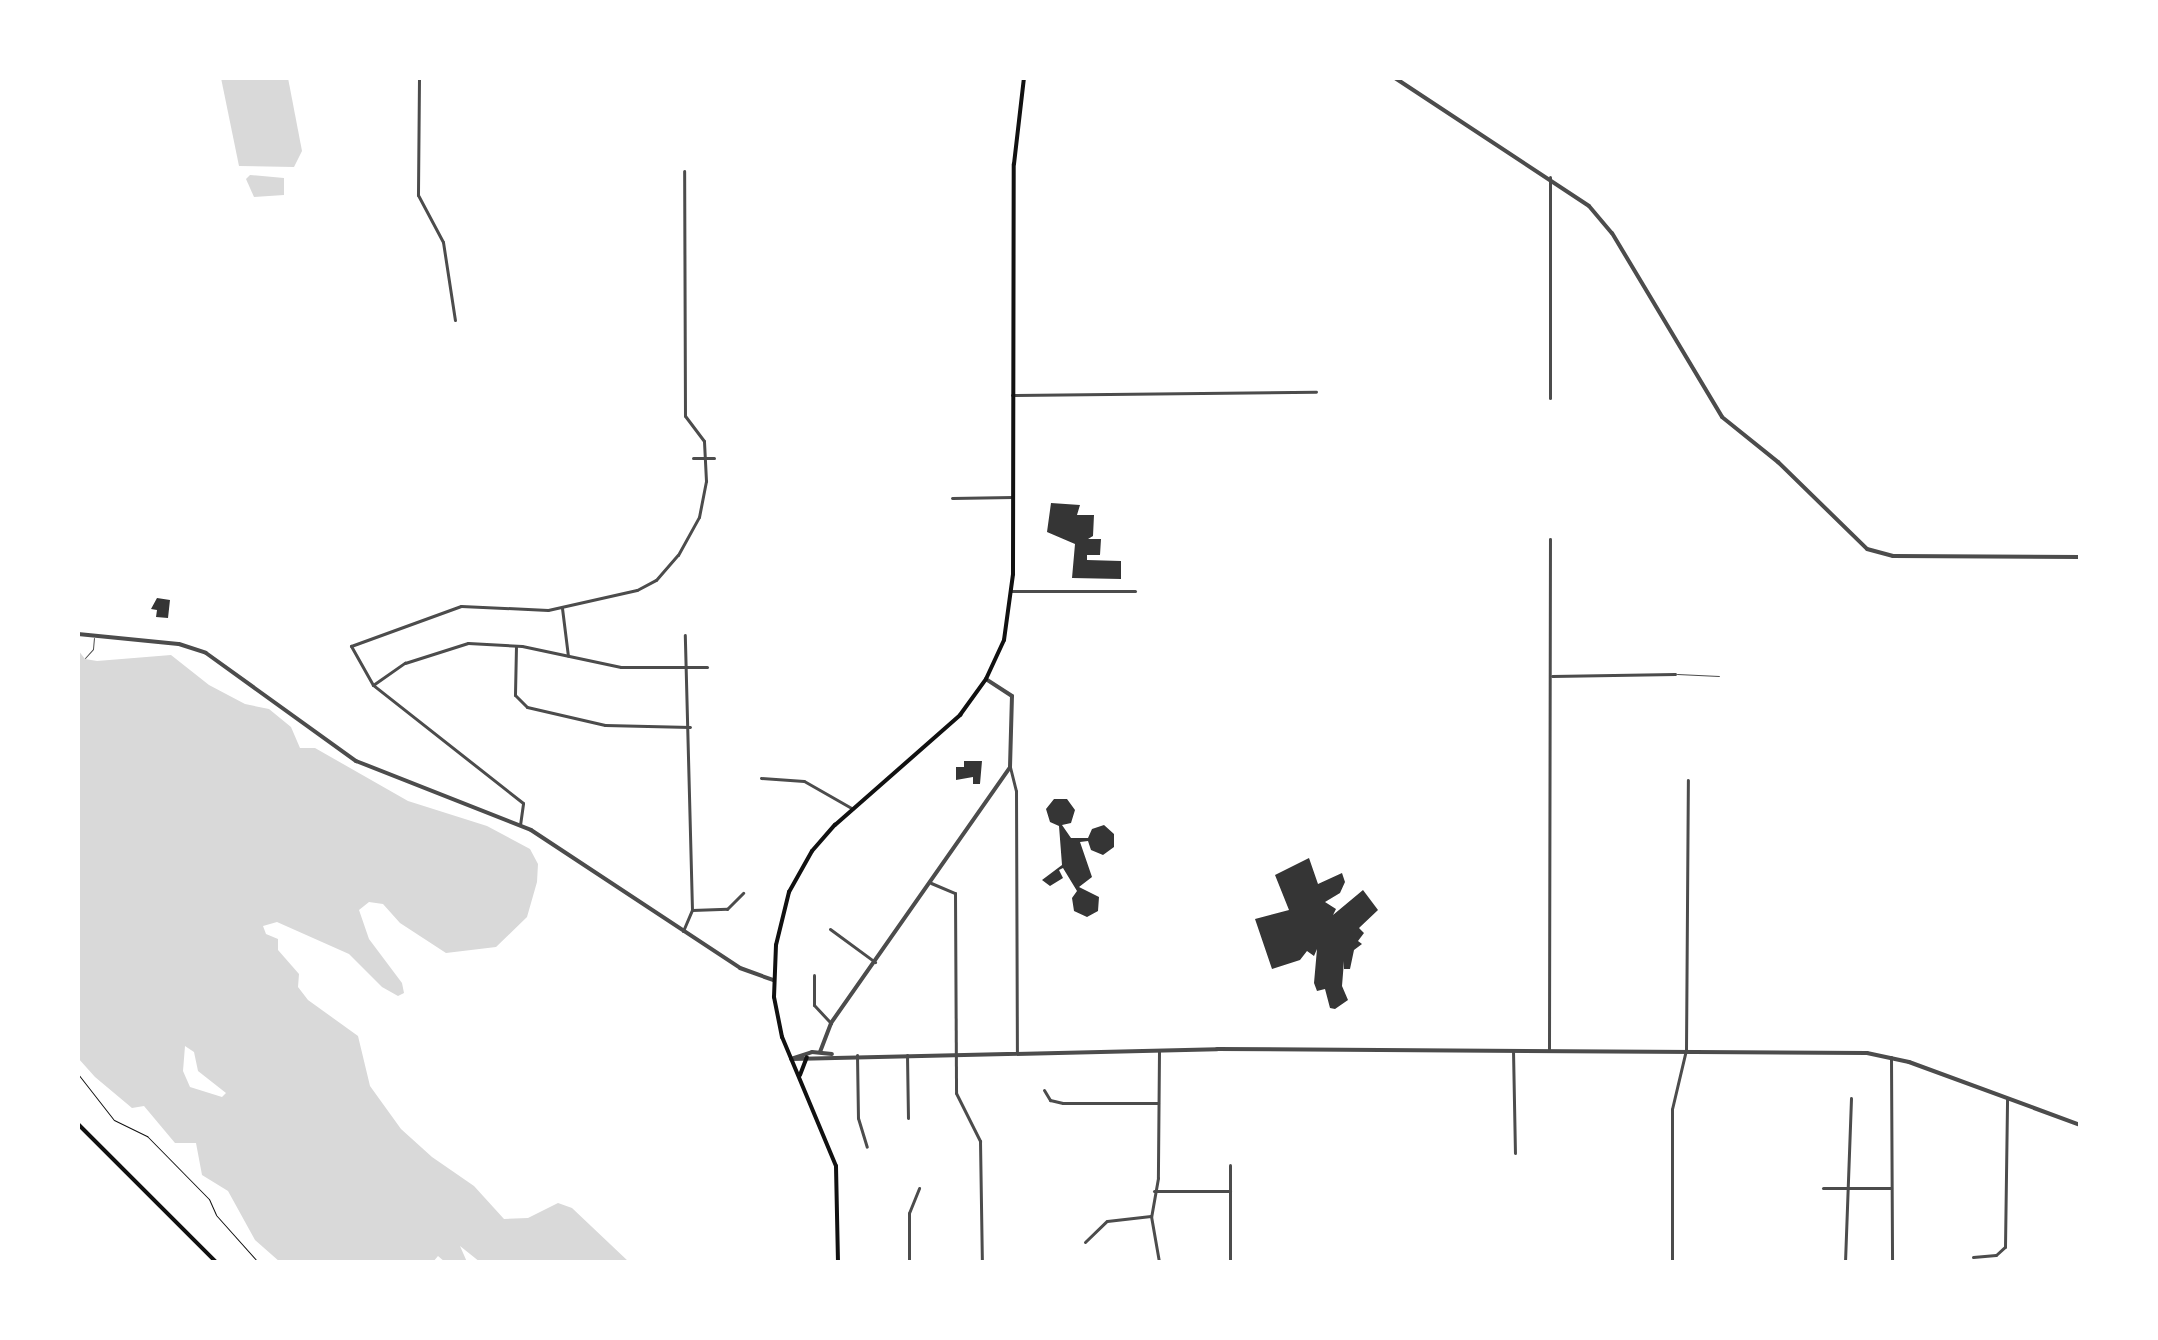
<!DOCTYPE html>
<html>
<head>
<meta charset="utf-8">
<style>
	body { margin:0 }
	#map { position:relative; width:2158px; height:1340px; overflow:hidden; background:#fff; font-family:"PT Sans",sans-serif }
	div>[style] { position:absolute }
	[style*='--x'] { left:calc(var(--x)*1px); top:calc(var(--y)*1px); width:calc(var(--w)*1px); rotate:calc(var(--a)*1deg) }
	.water>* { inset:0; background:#d9d9d9 }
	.building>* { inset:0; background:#353535 }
	.path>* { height:1px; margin:-0.5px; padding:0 0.5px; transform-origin:0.5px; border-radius:0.5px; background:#111 }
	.service>* { height:1px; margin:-0.5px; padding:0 0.5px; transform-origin:0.5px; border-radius:0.5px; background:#4c4c4c }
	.minor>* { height:3px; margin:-1.5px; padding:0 1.5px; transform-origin:1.5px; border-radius:1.5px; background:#4c4c4c }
	.tertiary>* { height:4px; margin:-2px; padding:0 2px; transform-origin:2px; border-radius:2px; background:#4c4c4c }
	.secondary>* { height:4px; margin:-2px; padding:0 2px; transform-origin:2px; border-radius:2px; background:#111 }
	span { translate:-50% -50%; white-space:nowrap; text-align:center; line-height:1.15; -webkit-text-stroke:8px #fff; paint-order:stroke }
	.frame { position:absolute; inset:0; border:80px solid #fff; pointer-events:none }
</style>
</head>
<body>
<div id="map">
	<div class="water">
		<div style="clip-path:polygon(221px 78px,288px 78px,302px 151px,294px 167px,239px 166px)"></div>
		<div style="clip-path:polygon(250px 175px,284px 178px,284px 195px,254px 197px,246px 179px)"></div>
		<div style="clip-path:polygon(evenodd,78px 650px,85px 659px,97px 661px,171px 655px,209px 685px,245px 704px,269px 709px,291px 727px,300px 748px,315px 748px,408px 801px,487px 826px,530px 849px,538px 864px,537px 882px,527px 917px,496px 947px,446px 953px,400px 923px,383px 904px,369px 902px,359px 910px,369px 939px,402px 983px,404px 993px,398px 996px,382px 987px,349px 954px,277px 922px,263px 926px,266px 934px,278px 939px,278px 950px,299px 974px,298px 987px,308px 1000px,358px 1036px,370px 1086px,401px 1129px,432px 1157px,474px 1186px,504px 1219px,528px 1218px,558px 1203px,572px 1208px,629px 1262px,480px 1262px,460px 1246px,467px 1262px,445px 1262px,438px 1256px,433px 1262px,280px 1262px,255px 1240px,228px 1191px,202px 1175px,196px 1143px,175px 1143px,144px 1106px,132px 1108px,95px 1077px,78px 1058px,78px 650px,185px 1046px,194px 1052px,198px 1071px,226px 1093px,222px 1097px,190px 1087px,183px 1071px,185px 1046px)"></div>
	</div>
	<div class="building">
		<div style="clip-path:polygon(1051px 503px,1080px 505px,1077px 515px,1094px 515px,1093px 536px,1088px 539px,1101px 539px,1100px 555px,1087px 555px,1087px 560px,1121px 561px,1121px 579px,1072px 578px,1075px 544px,1047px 532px)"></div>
		<div style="clip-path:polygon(157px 598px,170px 600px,168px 618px,156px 617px,157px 610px,151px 609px)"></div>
		<div style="clip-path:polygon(964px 761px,982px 761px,980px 784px,973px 784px,973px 777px,956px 780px,956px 767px,964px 767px)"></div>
		<div style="clip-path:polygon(1054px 799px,1067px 799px,1075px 810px,1071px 823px,1062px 825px,1071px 838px,1088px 838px,1092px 829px,1104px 825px,1114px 834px,1114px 847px,1103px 855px,1091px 850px,1088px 841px,1080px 842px,1092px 877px,1079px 887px,1099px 897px,1098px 911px,1087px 917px,1074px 911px,1072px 898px,1077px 891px,1063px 868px,1059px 870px,1063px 878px,1050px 886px,1042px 880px,1062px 865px,1059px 826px,1050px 822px,1046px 809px)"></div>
		<div style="clip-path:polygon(1309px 858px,1318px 884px,1342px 873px,1345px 882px,1340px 893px,1325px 902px,1336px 909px,1333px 915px,1363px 890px,1378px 910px,1359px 928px,1364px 933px,1358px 941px,1362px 944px,1354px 950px,1350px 969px,1344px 969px,1344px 961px,1342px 986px,1348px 1000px,1335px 1009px,1330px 1008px,1325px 989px,1317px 991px,1314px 983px,1317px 949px,1314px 956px,1307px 951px,1300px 960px,1272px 969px,1255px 919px,1289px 910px,1275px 875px)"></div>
	</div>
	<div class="path">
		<div style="--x:78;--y:1074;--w:58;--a:52"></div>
		<div style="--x:114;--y:1120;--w:37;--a:26"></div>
		<div style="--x:147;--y:1136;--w:88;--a:45.5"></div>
		<div style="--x:209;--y:1199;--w:17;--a:66"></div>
		<div style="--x:216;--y:1215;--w:63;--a:48.2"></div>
	</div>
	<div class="service">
		<div style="--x:85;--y:658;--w:12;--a:-48"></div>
		<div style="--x:93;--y:649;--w:11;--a:-85"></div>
		<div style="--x:1677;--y:674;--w:42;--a:2.7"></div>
	</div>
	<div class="minor">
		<div style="--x:419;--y:78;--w:117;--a:90.5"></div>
		<div style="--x:418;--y:195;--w:53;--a:62"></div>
		<div style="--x:443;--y:242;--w:79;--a:81.3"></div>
		<div style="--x:1012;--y:395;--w:304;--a:-0.6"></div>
		<div style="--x:1550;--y:398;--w:221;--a:-90"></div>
		<div style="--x:693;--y:458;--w:21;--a:0"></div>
		<div style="--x:952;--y:498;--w:61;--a:-0.9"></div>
		<div style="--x:1012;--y:591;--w:123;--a:0"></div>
		<div style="--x:562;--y:608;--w:48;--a:82.9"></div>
		<div style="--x:516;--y:646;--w:49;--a:91.2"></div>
		<div style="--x:515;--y:695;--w:17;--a:45"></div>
		<div style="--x:527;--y:707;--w:80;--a:13"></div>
		<div style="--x:605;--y:725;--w:85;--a:1.3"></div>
		<div style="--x:1552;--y:676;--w:123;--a:-0.9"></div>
		<div style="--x:373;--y:685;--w:39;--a:-35"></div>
		<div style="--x:405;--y:663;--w:66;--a:-17.6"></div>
		<div style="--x:468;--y:643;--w:54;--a:3.2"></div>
		<div style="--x:522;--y:646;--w:101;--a:12"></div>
		<div style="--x:621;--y:667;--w:86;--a:0"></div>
		<div style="--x:1010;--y:767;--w:25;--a:76"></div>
		<div style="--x:1016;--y:791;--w:261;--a:89.8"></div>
		<div style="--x:761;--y:778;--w:43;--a:4"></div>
		<div style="--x:804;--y:781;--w:56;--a:29.7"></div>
		<div style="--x:520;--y:825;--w:22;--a:-82"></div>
		<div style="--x:523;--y:803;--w:191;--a:-141.8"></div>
		<div style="--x:373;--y:685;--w:45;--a:-119.4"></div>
		<div style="--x:351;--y:646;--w:117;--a:-20"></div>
		<div style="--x:461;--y:606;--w:87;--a:2.6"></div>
		<div style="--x:548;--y:610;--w:91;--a:-12.7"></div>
		<div style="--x:637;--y:590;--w:21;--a:-28"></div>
		<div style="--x:656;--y:580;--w:33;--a:-49"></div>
		<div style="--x:678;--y:555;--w:43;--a:-61.1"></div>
		<div style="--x:699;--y:517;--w:37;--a:-79"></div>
		<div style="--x:706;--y:481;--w:40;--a:-92.9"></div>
		<div style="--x:704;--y:441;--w:31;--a:-127"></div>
		<div style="--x:685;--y:416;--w:245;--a:-90.2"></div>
		<div style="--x:931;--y:883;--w:26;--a:23"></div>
		<div style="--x:955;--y:893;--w:200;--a:89.7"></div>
		<div style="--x:956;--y:1093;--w:54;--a:63.4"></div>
		<div style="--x:980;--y:1141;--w:121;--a:89.1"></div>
		<div style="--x:692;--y:910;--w:35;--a:-2"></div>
		<div style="--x:727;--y:909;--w:23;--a:-45"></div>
		<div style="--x:830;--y:929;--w:56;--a:36.3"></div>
		<div style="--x:683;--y:931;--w:23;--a:-67"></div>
		<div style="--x:692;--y:910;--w:275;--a:-91.5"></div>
		<div style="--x:814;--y:975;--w:30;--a:90"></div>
		<div style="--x:814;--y:1005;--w:25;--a:47"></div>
		<div style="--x:1513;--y:1050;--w:103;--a:88.9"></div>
		<div style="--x:1549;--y:1050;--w:511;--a:-89.89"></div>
		<div style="--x:1159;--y:1051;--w:127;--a:90.5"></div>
		<div style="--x:1158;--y:1178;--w:39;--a:100"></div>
		<div style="--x:1151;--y:1216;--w:47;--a:80.1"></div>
		<div style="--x:857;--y:1055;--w:63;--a:89.1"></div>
		<div style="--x:858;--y:1118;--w:30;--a:73"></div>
		<div style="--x:907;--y:1055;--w:63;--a:89.1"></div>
		<div style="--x:1891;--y:1057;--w:205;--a:89.7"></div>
		<div style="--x:1044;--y:1090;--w:12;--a:59"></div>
		<div style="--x:1050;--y:1100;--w:13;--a:13"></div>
		<div style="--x:1063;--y:1103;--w:95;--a:0"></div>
		<div style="--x:1230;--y:1165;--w:97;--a:90"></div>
		<div style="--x:1823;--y:1188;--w:68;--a:0"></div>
		<div style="--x:1154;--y:1191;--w:76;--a:0"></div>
		<div style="--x:1085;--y:1242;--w:30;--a:-44"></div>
		<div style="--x:1107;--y:1221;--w:44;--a:-6.5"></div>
		<div style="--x:1973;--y:1257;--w:23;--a:-5"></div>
		<div style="--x:1996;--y:1255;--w:12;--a:-42"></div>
		<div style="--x:2005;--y:1247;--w:149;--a:-89.2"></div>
		<div style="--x:909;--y:1262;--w:49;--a:-90"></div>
		<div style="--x:909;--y:1213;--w:27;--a:-68"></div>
		<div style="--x:1672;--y:1262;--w:153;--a:-90"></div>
		<div style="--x:1672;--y:1109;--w:61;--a:-76.7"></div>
		<div style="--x:1686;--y:1050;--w:270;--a:-89.6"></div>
		<div style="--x:1845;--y:1262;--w:164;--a:-87.9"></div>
	</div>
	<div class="tertiary">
		<div style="--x:1395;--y:78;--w:232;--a:33.4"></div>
		<div style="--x:1589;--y:206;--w:35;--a:50"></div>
		<div style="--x:1612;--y:233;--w:214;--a:59.1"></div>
		<div style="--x:1722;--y:417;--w:72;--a:38.8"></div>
		<div style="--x:1778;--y:462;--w:124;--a:44.3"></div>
		<div style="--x:1867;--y:549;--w:27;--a:15"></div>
		<div style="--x:1893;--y:556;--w:187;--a:0.3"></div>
		<div style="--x:78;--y:634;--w:101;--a:5.7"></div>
		<div style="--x:179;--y:644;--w:28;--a:18"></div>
		<div style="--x:206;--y:653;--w:185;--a:35.8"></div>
		<div style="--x:356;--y:761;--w:188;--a:21.5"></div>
		<div style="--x:531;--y:830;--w:250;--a:33.4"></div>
		<div style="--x:740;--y:968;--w:35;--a:20"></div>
		<div style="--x:820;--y:1052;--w:31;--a:-69"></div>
		<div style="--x:831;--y:1023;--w:312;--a:-55"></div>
		<div style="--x:1010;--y:767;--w:71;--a:-88.4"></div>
		<div style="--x:1012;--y:696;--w:31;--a:-147"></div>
		<div style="--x:791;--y:1059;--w:22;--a:-18"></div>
		<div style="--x:812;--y:1052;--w:20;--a:6"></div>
		<div style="--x:792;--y:1059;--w:425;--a:-1.3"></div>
		<div style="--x:1217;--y:1049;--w:650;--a:0.35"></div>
		<div style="--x:1867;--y:1053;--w:43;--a:12.1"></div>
		<div style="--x:1909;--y:1062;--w:182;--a:20.2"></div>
	</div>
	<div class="secondary">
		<div style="--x:800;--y:1075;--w:19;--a:-69"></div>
		<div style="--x:78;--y:1124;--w:195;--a:45"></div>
		<div style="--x:838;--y:1262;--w:96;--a:-91.2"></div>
		<div style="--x:836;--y:1166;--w:140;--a:-112.7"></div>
		<div style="--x:782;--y:1037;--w:41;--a:-101.3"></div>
		<div style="--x:774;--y:997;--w:52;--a:-87.8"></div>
		<div style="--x:776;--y:945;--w:55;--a:-76.2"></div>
		<div style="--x:789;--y:892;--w:47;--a:-60.7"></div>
		<div style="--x:812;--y:851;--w:35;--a:-49"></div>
		<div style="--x:835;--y:825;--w:167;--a:-41.3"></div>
		<div style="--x:960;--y:715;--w:44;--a:-54.2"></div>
		<div style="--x:986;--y:679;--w:43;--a:-65.2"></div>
		<div style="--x:1004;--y:640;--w:67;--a:-82.2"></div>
		<div style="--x:1013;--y:574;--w:410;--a:-89.9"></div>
		<div style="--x:1014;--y:164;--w:87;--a:-83.4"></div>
	</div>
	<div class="frame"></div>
</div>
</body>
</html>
